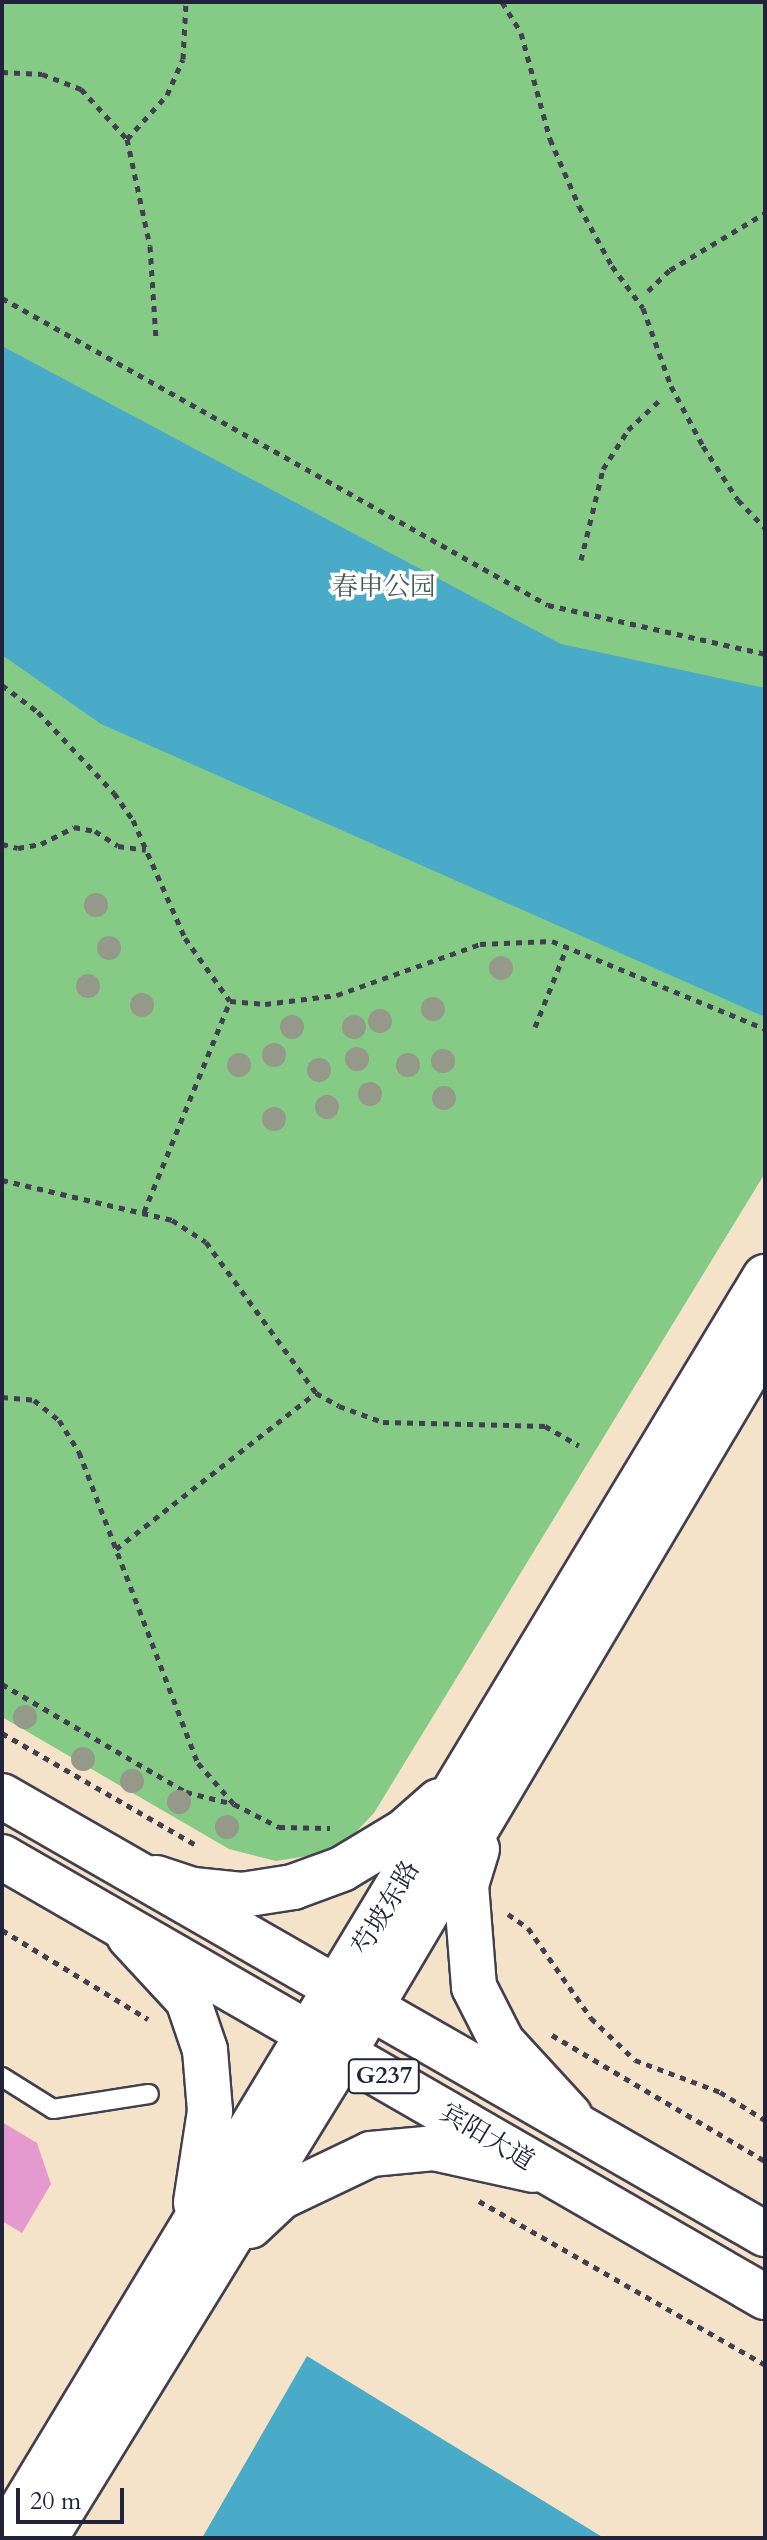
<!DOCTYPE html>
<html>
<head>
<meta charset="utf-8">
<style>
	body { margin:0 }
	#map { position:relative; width:767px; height:2540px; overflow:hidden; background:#f4e3c9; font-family:Cardo,"Noto Serif SC",serif }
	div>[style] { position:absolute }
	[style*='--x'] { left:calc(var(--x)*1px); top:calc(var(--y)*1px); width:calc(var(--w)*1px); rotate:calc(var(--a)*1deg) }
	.green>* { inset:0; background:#85cb86 }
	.water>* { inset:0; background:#4aabc9 }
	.building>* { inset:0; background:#e49ace }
	.path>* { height:5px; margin-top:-2.5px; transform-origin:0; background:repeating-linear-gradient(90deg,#423f50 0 6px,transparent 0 12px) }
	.roads { filter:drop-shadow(2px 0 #423f50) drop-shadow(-2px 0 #423f50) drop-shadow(0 2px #423f50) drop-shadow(0 -2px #423f50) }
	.service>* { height:18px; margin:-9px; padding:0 9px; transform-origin:9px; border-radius:9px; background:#fff }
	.tertiary>* { height:44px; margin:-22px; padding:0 22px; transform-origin:22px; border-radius:22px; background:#fff }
	.trunk>* { height:44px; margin:-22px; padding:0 22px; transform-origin:22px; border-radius:22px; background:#fff }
	.trees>* { width:24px; height:24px; margin:-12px; border-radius:50%; background:#949989 }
	span { translate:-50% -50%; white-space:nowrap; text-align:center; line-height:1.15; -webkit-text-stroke:7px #fff; paint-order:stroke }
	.shield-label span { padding:2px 6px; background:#fff; border:2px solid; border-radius:6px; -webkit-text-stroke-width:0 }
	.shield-label { font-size:24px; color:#22223b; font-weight:700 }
	.park-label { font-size:26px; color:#455d55 }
	.street-label { font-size:26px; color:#22223b }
	.frame { position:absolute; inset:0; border:4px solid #22223b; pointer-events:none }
	.scale { position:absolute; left:16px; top:2488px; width:108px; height:36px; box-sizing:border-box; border:4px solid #22223b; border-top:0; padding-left:10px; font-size:24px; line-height:28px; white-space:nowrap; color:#22223b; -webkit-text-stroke:6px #fff; paint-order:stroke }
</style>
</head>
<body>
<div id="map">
	<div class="green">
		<div style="clip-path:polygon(2px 2px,765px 2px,765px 1173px,374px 1813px,338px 1851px,276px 1861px,229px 1849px,2px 1717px)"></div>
	</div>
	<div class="water">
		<div style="clip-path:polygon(2px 346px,561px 644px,765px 688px,765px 1017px,101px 724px,2px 655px)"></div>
		<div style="clip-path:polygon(307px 2356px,604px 2538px,202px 2538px)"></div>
	</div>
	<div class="building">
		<div style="clip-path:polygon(2px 2122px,37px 2143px,51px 2184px,22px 2233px,2px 2221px)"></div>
	</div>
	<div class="path">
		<div style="--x:502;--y:2;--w:36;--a:58"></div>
		<div style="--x:521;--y:33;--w:110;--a:74.7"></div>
		<div style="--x:550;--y:139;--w:73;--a:66.6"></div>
		<div style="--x:579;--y:206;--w:68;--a:61.2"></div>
		<div style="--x:612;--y:266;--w:52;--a:53.6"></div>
		<div style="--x:643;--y:308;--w:83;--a:70.3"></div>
		<div style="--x:671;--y:386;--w:68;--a:61.9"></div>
		<div style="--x:703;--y:446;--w:64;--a:57.1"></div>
		<div style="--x:738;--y:500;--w:39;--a:46"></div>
		<div style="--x:2;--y:72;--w:40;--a:2.9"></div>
		<div style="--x:42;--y:74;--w:42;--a:21"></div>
		<div style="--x:81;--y:89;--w:68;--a:47.4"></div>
		<div style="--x:127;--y:139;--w:109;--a:77.9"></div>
		<div style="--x:150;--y:246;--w:93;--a:86.3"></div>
		<div style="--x:127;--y:139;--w:59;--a:-47.7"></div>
		<div style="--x:167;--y:95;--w:39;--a:-66"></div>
		<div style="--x:183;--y:59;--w:57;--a:-87"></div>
		<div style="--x:648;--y:291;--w:30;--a:-44"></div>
		<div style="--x:670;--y:270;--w:111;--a:-31"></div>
		<div style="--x:2;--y:298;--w:626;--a:29.35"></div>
		<div style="--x:548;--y:605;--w:222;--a:12.7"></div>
		<div style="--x:581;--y:560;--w:94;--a:-76.4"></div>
		<div style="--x:603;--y:469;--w:46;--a:-57.3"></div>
		<div style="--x:628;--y:430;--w:47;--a:-43.3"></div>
		<div style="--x:2;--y:685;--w:45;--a:36.9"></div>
		<div style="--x:38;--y:712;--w:111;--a:46.8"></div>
		<div style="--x:114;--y:793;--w:33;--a:55"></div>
		<div style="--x:133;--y:820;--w:129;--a:66.2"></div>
		<div style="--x:185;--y:938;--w:77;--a:54.5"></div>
		<div style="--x:230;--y:1001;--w:35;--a:5"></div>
		<div style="--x:265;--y:1004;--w:73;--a:-7.1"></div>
		<div style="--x:337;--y:995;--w:152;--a:-19.6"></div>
		<div style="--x:480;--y:944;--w:72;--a:-2.4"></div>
		<div style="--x:552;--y:941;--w:230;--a:22.4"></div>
		<div style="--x:2;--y:844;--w:16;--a:14"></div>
		<div style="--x:18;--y:848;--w:23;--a:-10"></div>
		<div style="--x:41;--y:844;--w:37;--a:-27"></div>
		<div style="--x:74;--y:827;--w:21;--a:11"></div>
		<div style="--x:95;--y:831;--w:27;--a:33"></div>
		<div style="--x:118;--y:846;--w:28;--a:8"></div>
		<div style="--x:535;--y:1027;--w:86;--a:-68.2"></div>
		<div style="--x:2;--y:1180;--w:175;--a:13.2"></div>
		<div style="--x:172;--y:1220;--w:40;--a:32.9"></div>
		<div style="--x:206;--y:1242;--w:187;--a:53.9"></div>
		<div style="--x:316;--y:1393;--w:26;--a:29"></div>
		<div style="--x:339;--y:1406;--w:47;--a:20"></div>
		<div style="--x:383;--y:1422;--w:162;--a:1.4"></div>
		<div style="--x:545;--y:1426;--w:39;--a:30"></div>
		<div style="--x:144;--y:1212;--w:228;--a:-67.8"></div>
		<div style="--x:2;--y:1397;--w:32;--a:5"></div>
		<div style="--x:34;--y:1400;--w:32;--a:39"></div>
		<div style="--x:59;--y:1420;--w:38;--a:58"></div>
		<div style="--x:79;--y:1452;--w:333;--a:69.1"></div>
		<div style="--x:198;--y:1763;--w:55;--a:48.7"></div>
		<div style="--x:234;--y:1804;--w:51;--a:27.1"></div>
		<div style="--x:279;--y:1827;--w:51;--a:1.1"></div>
		<div style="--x:116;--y:1549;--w:254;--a:-38"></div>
		<div style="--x:2;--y:1684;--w:213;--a:30.4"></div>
		<div style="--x:186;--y:1792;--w:49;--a:14"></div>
		<div style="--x:2;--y:1733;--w:226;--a:30"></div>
		<div style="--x:508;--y:1914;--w:24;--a:35"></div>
		<div style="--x:528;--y:1928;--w:110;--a:55"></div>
		<div style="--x:591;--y:2018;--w:61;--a:43.7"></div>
		<div style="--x:635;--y:2060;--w:91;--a:20.6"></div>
		<div style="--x:720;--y:2092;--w:53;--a:31.9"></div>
		<div style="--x:2;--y:1930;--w:171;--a:31.4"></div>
		<div style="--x:552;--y:2035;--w:247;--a:30.6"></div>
		<div style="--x:479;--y:2201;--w:330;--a:29.8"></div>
	</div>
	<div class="roads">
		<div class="service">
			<div style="--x:2;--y:2077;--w:60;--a:32.1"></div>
			<div style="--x:53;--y:2109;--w:97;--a:-8.9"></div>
		</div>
		<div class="tertiary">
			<div style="--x:477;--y:1849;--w:38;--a:107"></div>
			<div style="--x:466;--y:1885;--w:102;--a:85.5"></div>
			<div style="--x:474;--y:1987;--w:62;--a:63"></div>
			<div style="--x:502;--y:2042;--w:100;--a:47.4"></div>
			<div style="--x:156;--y:1878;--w:39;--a:18"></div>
			<div style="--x:193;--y:1890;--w:49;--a:5.8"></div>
			<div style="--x:242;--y:1895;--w:52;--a:-8.9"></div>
			<div style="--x:293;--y:1887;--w:52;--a:-20.2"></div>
			<div style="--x:342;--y:1869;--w:74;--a:-31.1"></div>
			<div style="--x:405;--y:1831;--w:45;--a:-41.4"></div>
			<div style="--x:129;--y:1936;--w:87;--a:47.3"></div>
			<div style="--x:188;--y:2000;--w:53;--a:71.2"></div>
			<div style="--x:205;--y:2050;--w:61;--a:85.3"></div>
			<div style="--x:210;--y:2111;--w:93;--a:98.7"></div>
			<div style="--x:250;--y:2226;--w:42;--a:-43.1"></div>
			<div style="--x:281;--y:2197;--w:100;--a:-25.5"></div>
			<div style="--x:371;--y:2154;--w:63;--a:-5.4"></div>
			<div style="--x:434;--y:2148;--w:101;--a:12.5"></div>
			<div style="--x:4;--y:2538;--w:1473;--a:-58.89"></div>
			<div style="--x:45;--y:2538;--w:571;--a:-58.4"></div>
			<div style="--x:344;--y:2052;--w:825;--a:-59.33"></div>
		</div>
		<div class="trunk">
			<div style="--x:2;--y:1796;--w:880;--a:29.86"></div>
			<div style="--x:2;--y:1857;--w:881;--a:29.97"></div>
		</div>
	</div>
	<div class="trees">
		<div style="left:96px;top:905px"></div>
		<div style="left:109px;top:948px"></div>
		<div style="left:501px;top:968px"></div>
		<div style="left:88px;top:986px"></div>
		<div style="left:142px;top:1005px"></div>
		<div style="left:433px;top:1009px"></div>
		<div style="left:380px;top:1021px"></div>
		<div style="left:292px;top:1027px"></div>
		<div style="left:354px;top:1027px"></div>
		<div style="left:274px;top:1055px"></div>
		<div style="left:357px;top:1059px"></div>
		<div style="left:443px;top:1061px"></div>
		<div style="left:239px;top:1065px"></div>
		<div style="left:408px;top:1065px"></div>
		<div style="left:319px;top:1070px"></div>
		<div style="left:370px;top:1094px"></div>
		<div style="left:444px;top:1098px"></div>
		<div style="left:327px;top:1107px"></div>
		<div style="left:274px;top:1119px"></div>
		<div style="left:25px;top:1717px"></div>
		<div style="left:83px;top:1759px"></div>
		<div style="left:132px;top:1781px"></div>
		<div style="left:179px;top:1802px"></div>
		<div style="left:227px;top:1827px"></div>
	</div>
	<div class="shield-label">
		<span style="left:384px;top:2076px">G237</span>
	</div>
	<div class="park-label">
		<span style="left:384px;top:587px">春申公园</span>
	</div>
	<div class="street-label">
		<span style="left:386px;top:1908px;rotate:-59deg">芍坡东路</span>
		<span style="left:487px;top:2137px;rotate:31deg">宾阳大道</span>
	</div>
	<div class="frame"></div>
	<div class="scale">20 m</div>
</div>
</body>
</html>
